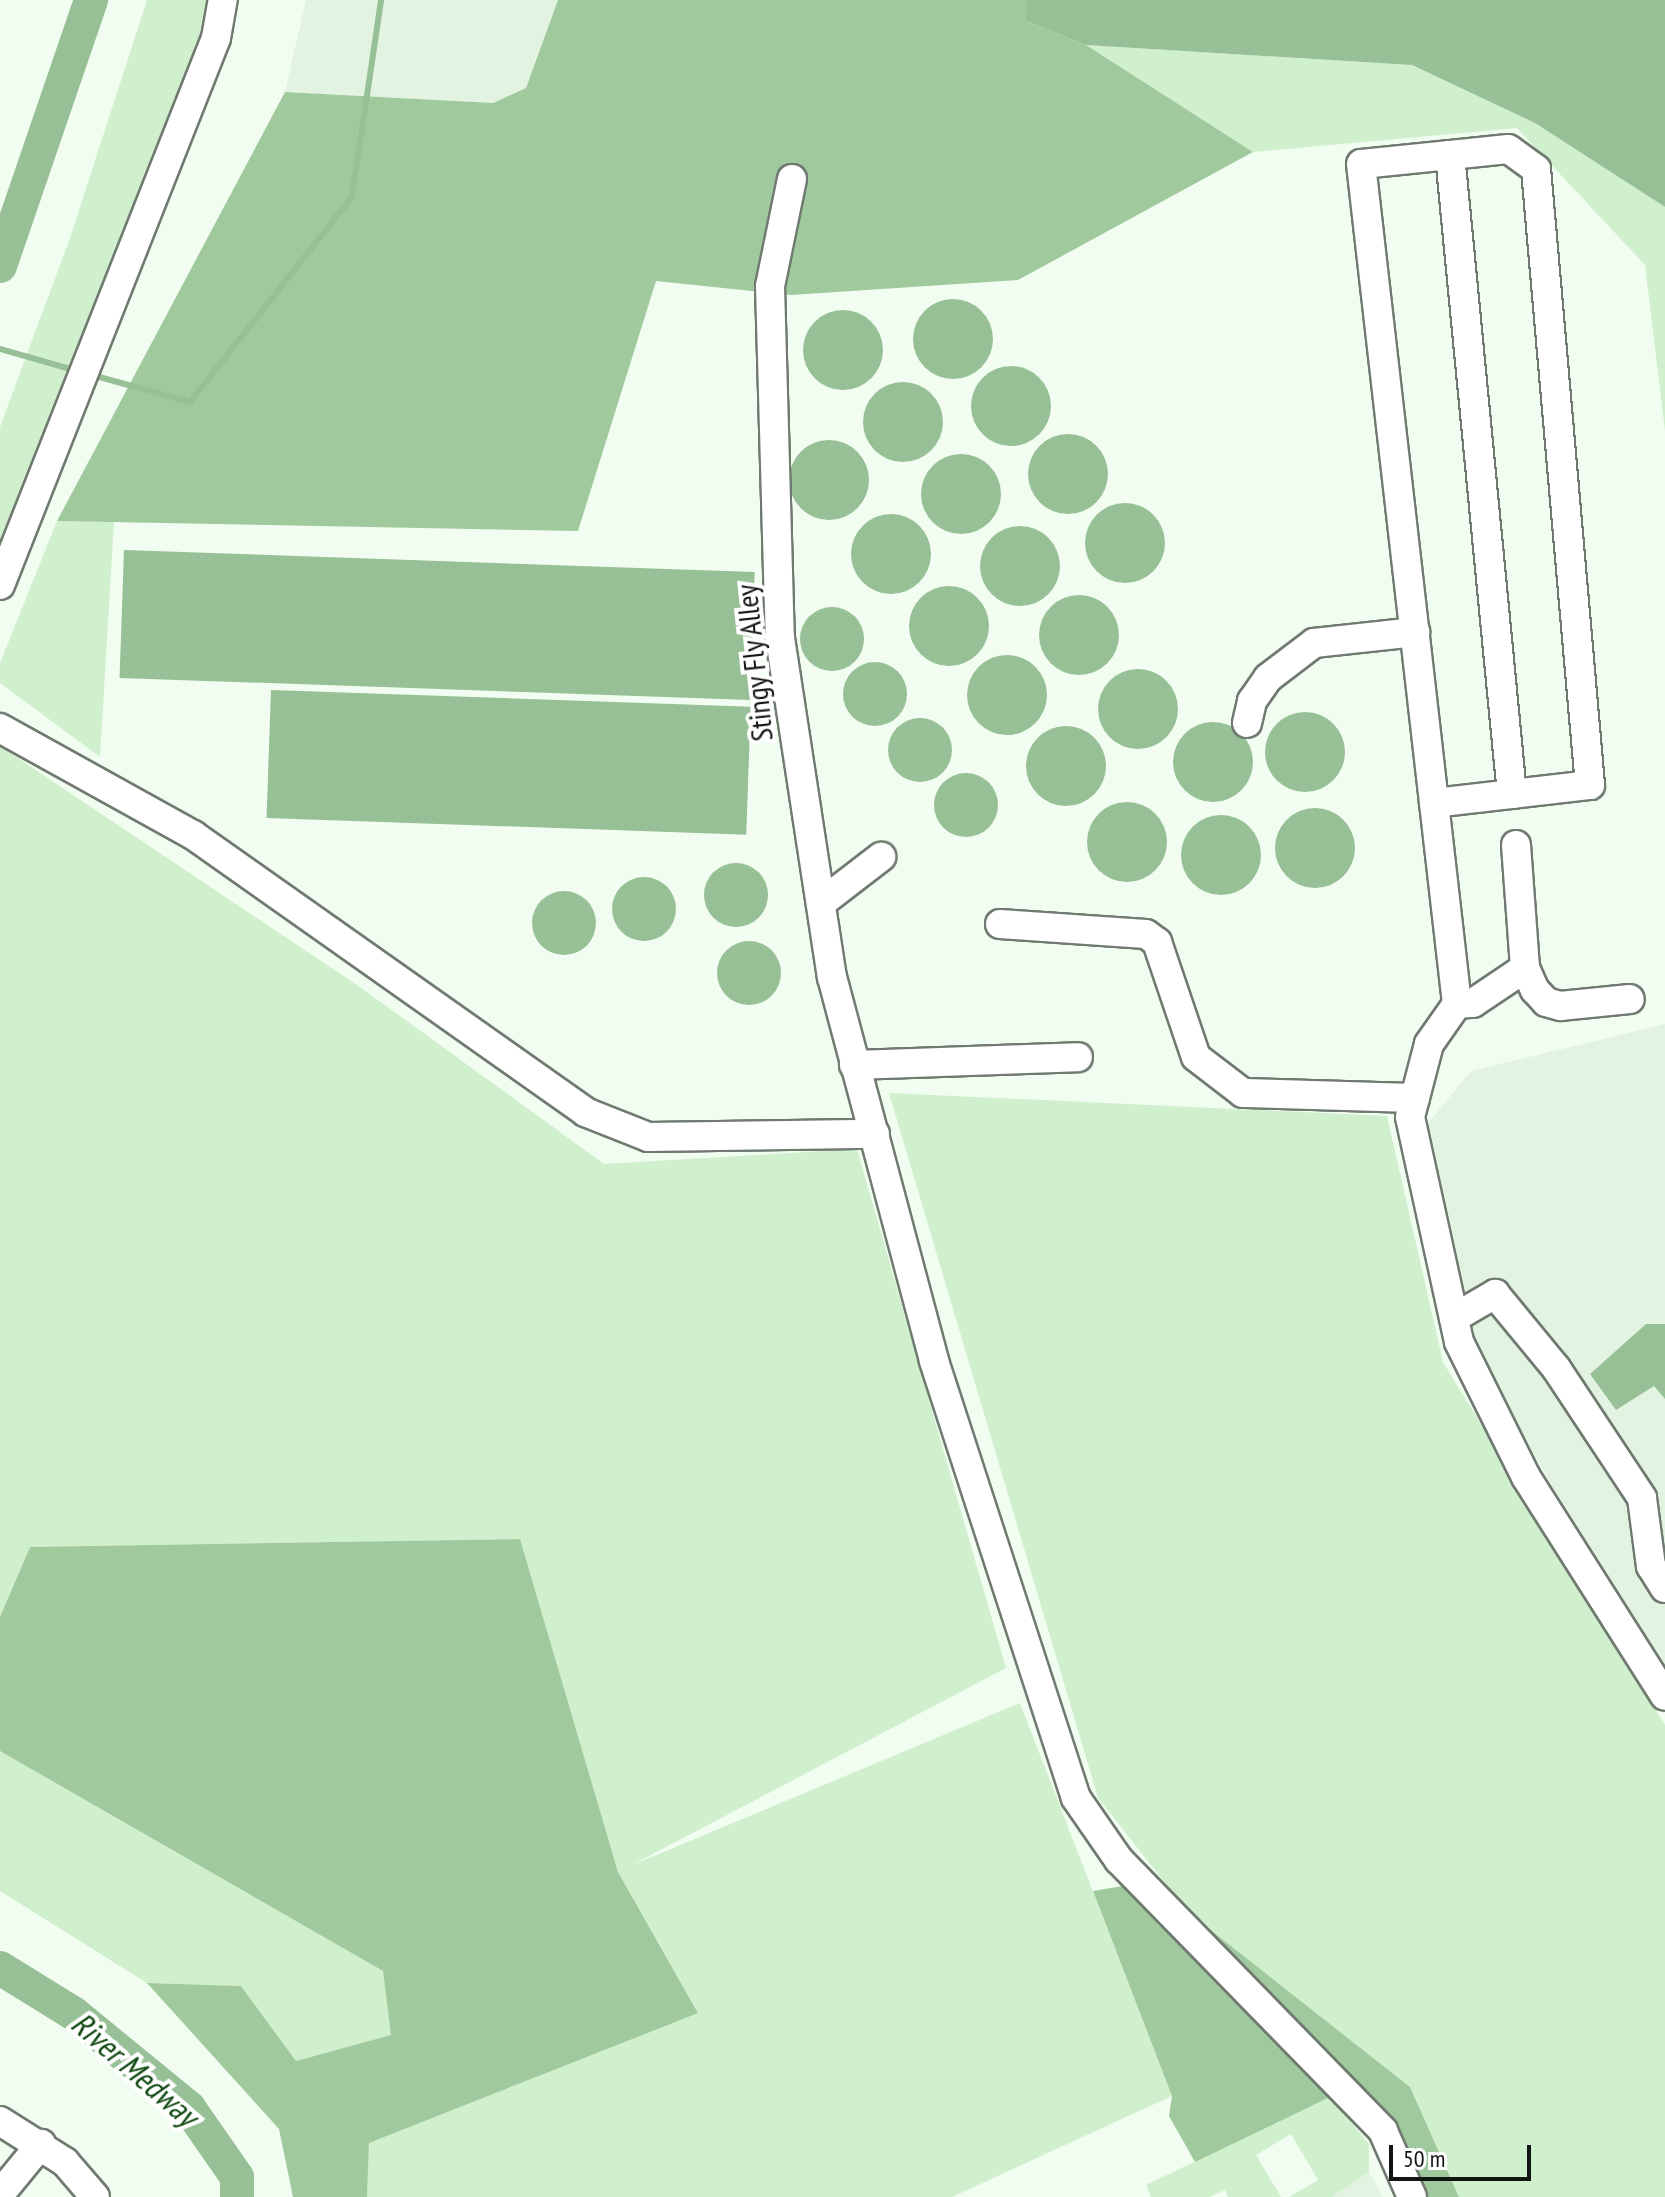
<!DOCTYPE html>
<html>
<head>
<meta charset="utf-8">
<style>
	body { margin:0 }
	#map { position:relative; width:1665px; height:2197px; overflow:hidden; background:#f2fdf1; font-family:"PT Sans Narrow",sans-serif }
	div>[style] { position:absolute }
	[style*='--x'] { left:calc(var(--x)*1px); top:calc(var(--y)*1px); width:calc(var(--w)*1px); rotate:calc(var(--a)*1deg) }
	.built>* { inset:0; background:#e3f3e1 }
	.green>* { inset:0; background:#cfefcd }
	.forest>* { inset:0; background:#a0c99e }
	.water>* { inset:0; background:#98c096; transform-origin:0 0 }
	.round { border-radius:50% }
	.stream>* { height:6px; margin:-3px; padding:0 3px; transform-origin:3px; border-radius:3px; background:#98c096 }
	.river>* { height:34px; margin:-17px; padding:0 17px; transform-origin:17px; border-radius:17px; background:#98c096 }
	.roads { filter:drop-shadow(2px 0 #707a70) drop-shadow(-2px 0 #707a70) drop-shadow(0 2px #707a70) drop-shadow(0 -2px #707a70) }
	.minor>* { height:28px; margin:-14px; padding:0 14px; transform-origin:14px; border-radius:14px; background:#fff }
	span { translate:-50% -50%; white-space:nowrap; text-align:center; line-height:1.15; -webkit-text-stroke:8px #fff; paint-order:stroke }
	.street-label { font-size:30px; color:#121612 }
	.water-label { font-size:32px; color:#0f4911; font-style:italic }
	.scale { position:absolute; left:1389px; top:2145px; width:142px; height:36px; box-sizing:border-box; border:4px solid #121612; border-top:0; padding-left:10px; font-size:24px; line-height:28px; white-space:nowrap; color:#121612; -webkit-text-stroke:6px #fff; paint-order:stroke }
</style>
</head>
<body>
<div id="map">
	<div class="built">
		<div style="clip-path:polygon(306px 0,558px 0,526px 88px,493px 103px,285px 92px)"></div>
		<div style="clip-path:polygon(1665px 1024px,1665px 1324px,1646px 1324px,1654px 1386px,1665px 1399px,1665px 1665px,1553px 1487px,1472px 1344px,1425px 1127px,1471px 1071px)"></div>
		<div style="clip-path:polygon(1369px 2172px,1383px 2197px,1332px 2197px)"></div>
	</div>
	<div class="green">
		<div style="clip-path:polygon(147px 0,211px 0,205px 31px,0 563px,0 427px,70px 238px)"></div>
		<div style="clip-path:polygon(1086px 45px,1412px 65px,1535px 123px,1665px 207px,1665px 431px,1645px 265px,1517px 128px,1253px 152px)"></div>
		<div style="clip-path:polygon(57px 521px,114px 522px,100px 757px,0 683px,0 663px)"></div>
		<div style="clip-path:polygon(0 746px,360px 987px,604px 1164px,857px 1149px,1006px 1668px,630px 1866px,1020px 1703px,1172px 2096px,952px 2197px,367px 2197px,369px 2143px,698px 2012px,618px 1872px,520px 1539px,30px 1547px,0 1617px)"></div>
		<div style="clip-path:polygon(889px 1093px,1387px 1116px,1443px 1362px,1665px 1725px,1665px 2197px,1459px 2197px,1410px 2087px,1189px 1913px,1098px 1798px)"></div>
		<div style="clip-path:polygon(0 1751px,383px 1971px,392px 2035px,296px 2061px,241px 1986px,147px 1983px,0 1891px)"></div>
		<div style="clip-path:polygon(1330px 2097px,1369px 2144px,1369px 2172px,1332px 2197px,1289px 2197px,1318px 2180px,1291px 2134px,1256px 2155px,1281px 2197px,1228px 2197px,1225px 2190px,1210px 2197px,1151px 2197px,1146px 2185px)"></div>
	</div>
	<div class="forest">
		<div style="clip-path:polygon(558px 0,1026px 0,1026px 21px,1086px 45px,1253px 152px,1018px 280px,791px 295px,656px 281px,578px 531px,57px 521px,285px 92px,493px 103px,526px 88px)"></div>
		<div style="clip-path:polygon(520px 1539px,618px 1872px,698px 2013px,369px 2143px,367px 2197px,293px 2197px,279px 2129px,147px 1983px,241px 1986px,296px 2061px,391px 2035px,383px 1971px,0 1751px,0 1617px,30px 1547px)"></div>
		<div style="clip-path:polygon(1123px 1886px,1330px 2097px,1195px 2162px,1169px 2116px,1172px 2096px,1093px 1891px)"></div>
		<div style="clip-path:polygon(1189px 1913px,1410px 2087px,1459px 2197px,1422px 2197px)"></div>
	</div>
	<div class="water">
		<div style="clip-path:polygon(1026px 0,1665px 0,1665px 207px,1535px 123px,1412px 65px,1086px 45px,1026px 21px)"></div>
		<div class="round" style="left:913px;top:299px;width:80px;height:80px"></div>
		<div class="round" style="left:803px;top:310px;width:80px;height:80px"></div>
		<div class="round" style="left:971px;top:366px;width:80px;height:80px"></div>
		<div class="round" style="left:863px;top:382px;width:80px;height:80px"></div>
		<div class="round" style="left:1028px;top:434px;width:80px;height:80px"></div>
		<div class="round" style="left:789px;top:440px;width:80px;height:80px"></div>
		<div class="round" style="left:921px;top:454px;width:80px;height:80px"></div>
		<div class="round" style="left:1085px;top:503px;width:80px;height:80px"></div>
		<div class="round" style="left:851px;top:514px;width:80px;height:80px"></div>
		<div class="round" style="left:980px;top:526px;width:80px;height:80px"></div>
		<div style="left:124px;top:550px;width:631px;height:128px;rotate:2deg"></div>
		<div class="round" style="left:909px;top:586px;width:80px;height:80px"></div>
		<div class="round" style="left:1039px;top:595px;width:80px;height:80px"></div>
		<div class="round" style="left:800px;top:607px;width:64px;height:64px"></div>
		<div class="round" style="left:967px;top:655px;width:80px;height:80px"></div>
		<div class="round" style="left:843px;top:662px;width:64px;height:64px"></div>
		<div class="round" style="left:1098px;top:669px;width:80px;height:80px"></div>
		<div style="left:271px;top:690px;width:480px;height:128px;rotate:2deg"></div>
		<div class="round" style="left:1265px;top:712px;width:80px;height:80px"></div>
		<div class="round" style="left:888px;top:718px;width:64px;height:64px"></div>
		<div class="round" style="left:1173px;top:722px;width:80px;height:80px"></div>
		<div class="round" style="left:1026px;top:726px;width:80px;height:80px"></div>
		<div class="round" style="left:934px;top:773px;width:64px;height:64px"></div>
		<div class="round" style="left:1087px;top:802px;width:80px;height:80px"></div>
		<div class="round" style="left:1275px;top:808px;width:80px;height:80px"></div>
		<div class="round" style="left:1181px;top:815px;width:80px;height:80px"></div>
		<div class="round" style="left:704px;top:863px;width:64px;height:64px"></div>
		<div class="round" style="left:612px;top:877px;width:64px;height:64px"></div>
		<div class="round" style="left:532px;top:891px;width:64px;height:64px"></div>
		<div class="round" style="left:717px;top:941px;width:64px;height:64px"></div>
		<div style="clip-path:polygon(1646px 1324px,1665px 1324px,1665px 1399px,1654px 1386px,1616px 1410px,1590px 1374px)"></div>
	</div>
	<div class="stream">
		<div style="--x:0;--y:349;--w:80;--a:15.9"></div>
		<div style="--x:92;--y:375;--w:102;--a:15.4"></div>
		<div style="--x:190;--y:402;--w:261;--a:-51.7"></div>
		<div style="--x:352;--y:197;--w:199;--a:-81.6"></div>
	</div>
	<div class="river">
		<div style="--x:0;--y:266;--w:281;--a:-71.1"></div>
		<div style="--x:0;--y:1968;--w:86;--a:31.7"></div>
		<div style="--x:73;--y:2013;--w:150;--a:39.3"></div>
		<div style="--x:189;--y:2108;--w:84;--a:55.2"></div>
		<div style="--x:237;--y:2177;--w:20;--a:90"></div>
	</div>
	<div class="roads">
		<div class="minor">
			<div style="--x:1450;--y:155;--w:89;--a:174.2"></div>
			<div style="--x:1361;--y:164;--w:845;--a:83.48"></div>
			<div style="--x:1457;--y:1004;--w:49;--a:125"></div>
			<div style="--x:1429;--y:1044;--w:75;--a:104.6"></div>
			<div style="--x:1410;--y:1117;--w:230;--a:77.7"></div>
			<div style="--x:1459;--y:1342;--w:151;--a:63.6"></div>
			<div style="--x:1526;--y:1477;--w:259;--a:57.6"></div>
			<div style="--x:792;--y:179;--w:109;--a:101.6"></div>
			<div style="--x:770;--y:286;--w:352;--a:88.4"></div>
			<div style="--x:780;--y:638;--w:343;--a:81.3"></div>
			<div style="--x:832;--y:977;--w:397;--a:75.1"></div>
			<div style="--x:934;--y:1361;--w:459;--a:72"></div>
			<div style="--x:1076;--y:1798;--w:75;--a:55.3"></div>
			<div style="--x:1119;--y:1860;--w:378;--a:45.7"></div>
			<div style="--x:1383;--y:2131;--w:72;--a:66.3"></div>
			<div style="--x:0;--y:585;--w:588;--a:-68.45"></div>
			<div style="--x:216;--y:38;--w:39;--a:-80"></div>
			<div style="--x:1247;--y:723;--w:23;--a:-77"></div>
			<div style="--x:1252;--y:701;--w:28;--a:-55"></div>
			<div style="--x:1268;--y:678;--w:58;--a:-37.3"></div>
			<div style="--x:1314;--y:643;--w:102;--a:-6.2"></div>
			<div style="--x:0;--y:728;--w:221;--a:29"></div>
			<div style="--x:193;--y:835;--w:480;--a:35.2"></div>
			<div style="--x:585;--y:1112;--w:68;--a:21.6"></div>
			<div style="--x:648;--y:1137;--w:227;--a:-0.8"></div>
			<div style="--x:1434;--y:803;--w:157;--a:-6.6"></div>
			<div style="--x:1590;--y:785;--w:618;--a:-95.01"></div>
			<div style="--x:1536;--y:169;--w:34;--a:-144"></div>
			<div style="--x:1508;--y:149;--w:58;--a:174.1"></div>
			<div style="--x:1450;--y:155;--w:642;--a:84.46"></div>
			<div style="--x:1516;--y:845;--w:123;--a:85.8"></div>
			<div style="--x:1525;--y:968;--w:24;--a:66"></div>
			<div style="--x:1535;--y:990;--w:16;--a:47"></div>
			<div style="--x:1546;--y:1002;--w:15;--a:16"></div>
			<div style="--x:1560;--y:1006;--w:70;--a:-5.7"></div>
			<div style="--x:821;--y:903;--w:76;--a:-37.5"></div>
			<div style="--x:1000;--y:924;--w:146;--a:3.9"></div>
			<div style="--x:1146;--y:934;--w:14;--a:36"></div>
			<div style="--x:1157;--y:942;--w:121;--a:71.3"></div>
			<div style="--x:1196;--y:1057;--w:59;--a:37.5"></div>
			<div style="--x:1243;--y:1093;--w:172;--a:1.7"></div>
			<div style="--x:1457;--y:1004;--w:16;--a:-4"></div>
			<div style="--x:1473;--y:1003;--w:63;--a:-33.9"></div>
			<div style="--x:854;--y:1065;--w:224;--a:-2"></div>
			<div style="--x:1454;--y:1318;--w:48;--a:-30.3"></div>
			<div style="--x:1495;--y:1294;--w:96;--a:50.5"></div>
			<div style="--x:1556;--y:1368;--w:156;--a:56.5"></div>
			<div style="--x:1642;--y:1498;--w:69;--a:82.5"></div>
			<div style="--x:1651;--y:1566;--w:26;--a:58"></div>
			<div style="--x:0;--y:2121;--w:77;--a:32.2"></div>
			<div style="--x:65;--y:2162;--w:46;--a:49.4"></div>
			<div style="--x:0;--y:2194;--w:65;--a:-50.6"></div>
		</div>
	</div>
	<div class="street-label">
		<span style="left:754px;top:663px;rotate:-96deg">Stingy Fly Alley</span>
	</div>
	<div class="water-label">
		<span style="left:135px;top:2069px;rotate:41deg">River Medway</span>
	</div>
	<div class="scale">50 m</div>
</div>
</body>
</html>
